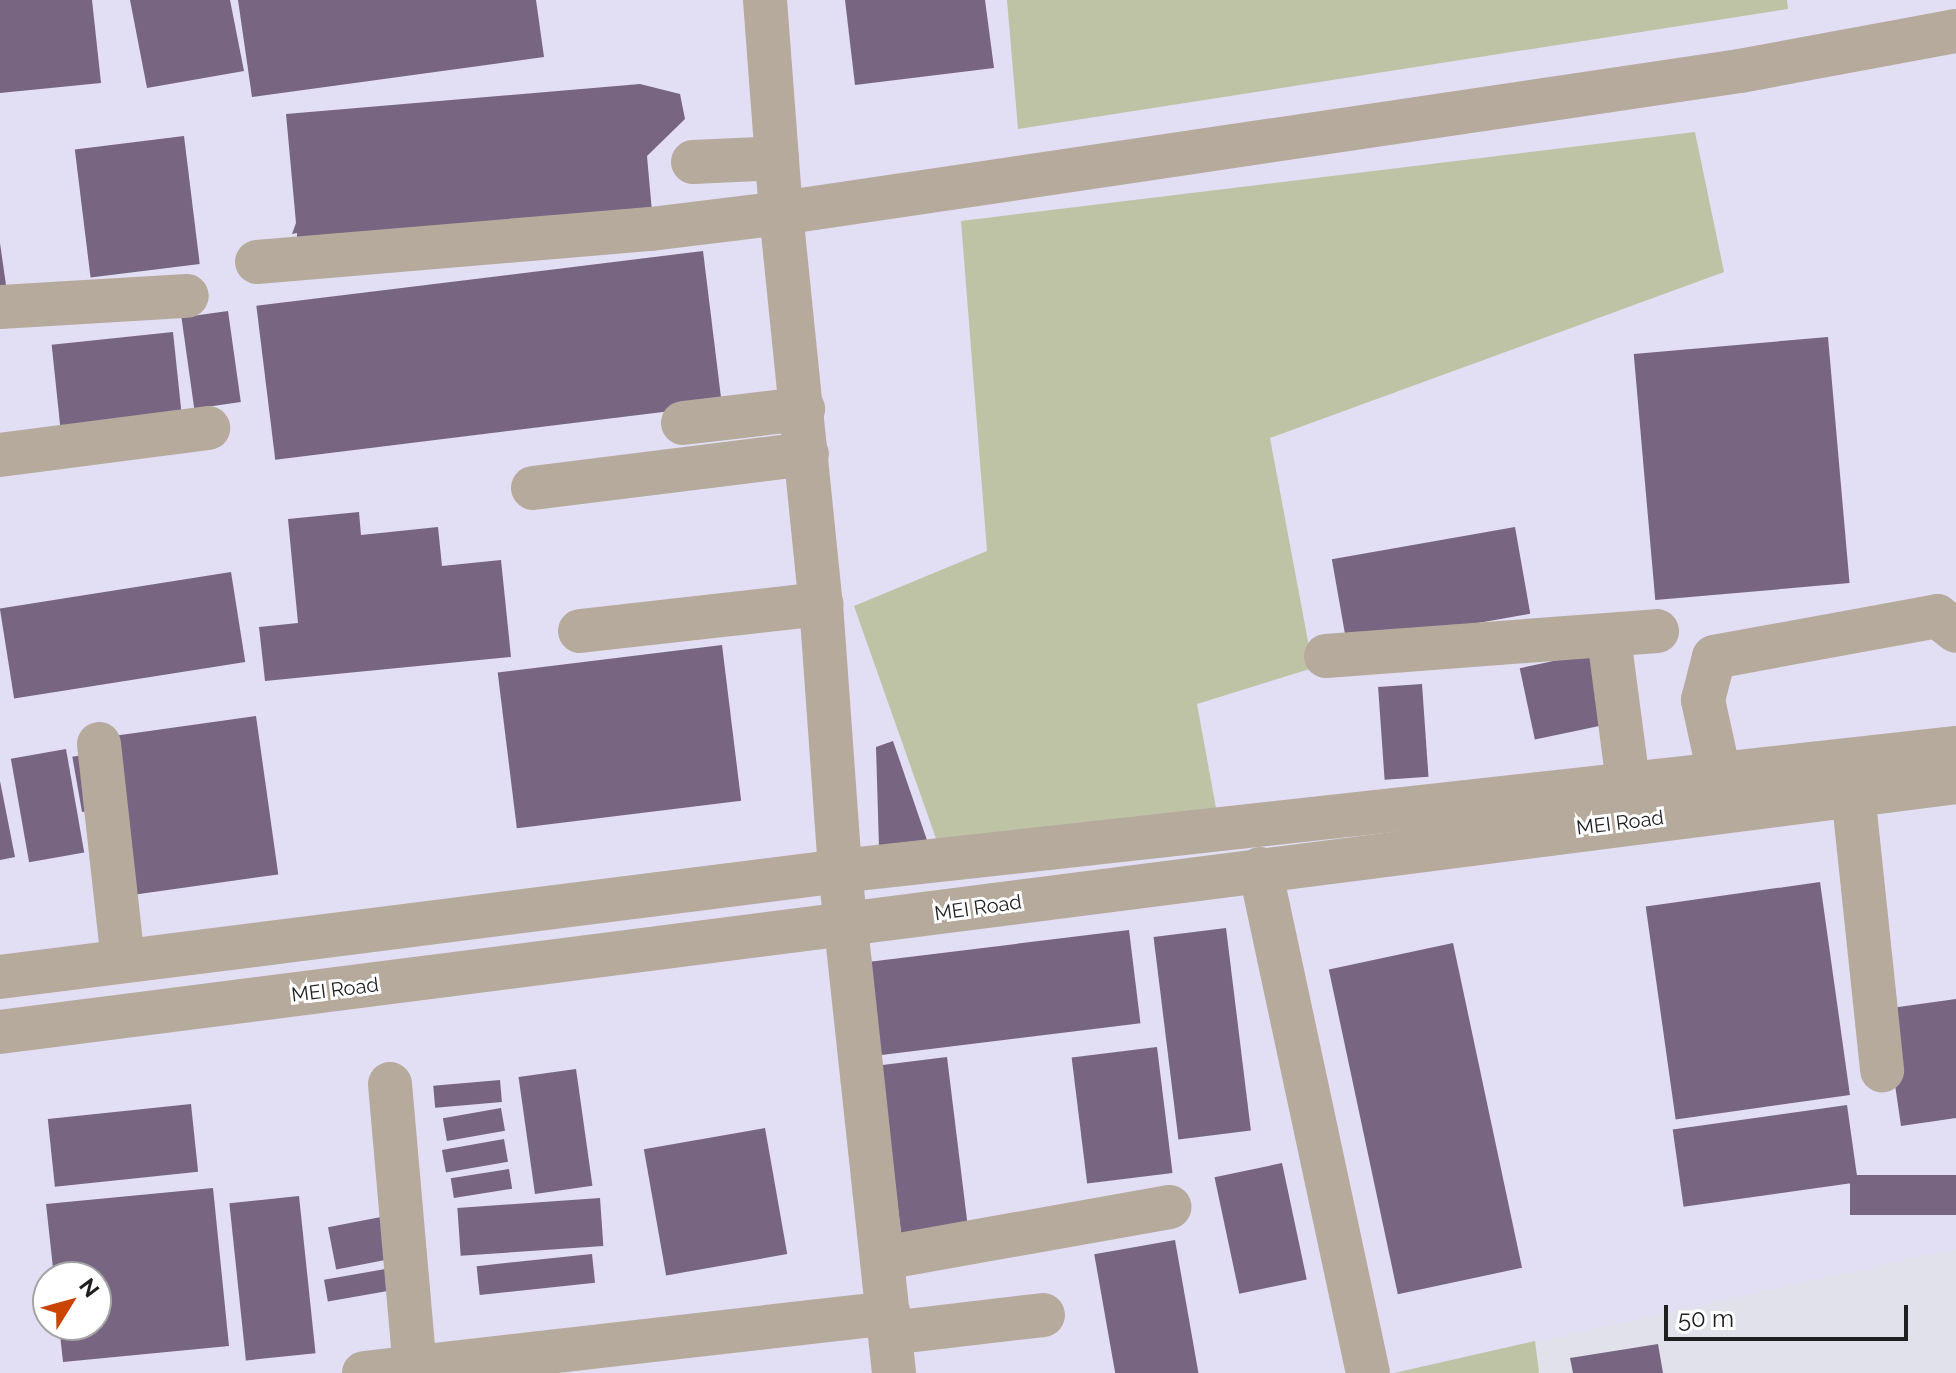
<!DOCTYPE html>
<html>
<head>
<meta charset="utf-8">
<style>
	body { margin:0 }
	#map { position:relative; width:1956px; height:1373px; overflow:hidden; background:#ebebed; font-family:Raleway,sans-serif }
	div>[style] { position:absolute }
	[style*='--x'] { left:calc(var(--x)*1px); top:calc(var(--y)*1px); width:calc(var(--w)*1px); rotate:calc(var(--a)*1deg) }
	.built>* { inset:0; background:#e1e1eb }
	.industrial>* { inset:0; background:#e2def4 }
	.green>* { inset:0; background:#bfc3a5 }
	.building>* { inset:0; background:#786582; transform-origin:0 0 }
	.minor>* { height:44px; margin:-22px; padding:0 22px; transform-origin:22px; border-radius:22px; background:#b6aa9d }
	span { translate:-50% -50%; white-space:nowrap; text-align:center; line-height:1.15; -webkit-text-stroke:6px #fff; paint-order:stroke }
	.street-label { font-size:20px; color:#1f1f20 }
	.north { position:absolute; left:32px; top:1261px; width:80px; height:80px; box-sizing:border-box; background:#fff; border:2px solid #a5a5a6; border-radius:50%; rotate:53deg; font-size:22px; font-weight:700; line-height:32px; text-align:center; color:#1f1f20 }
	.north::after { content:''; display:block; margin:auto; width:28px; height:36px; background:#ca4404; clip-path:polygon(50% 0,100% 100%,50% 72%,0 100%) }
	.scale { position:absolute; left:1664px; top:1305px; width:244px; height:36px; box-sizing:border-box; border:4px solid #1f1f20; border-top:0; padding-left:10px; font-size:24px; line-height:28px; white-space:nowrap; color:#1f1f20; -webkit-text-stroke:6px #fff; paint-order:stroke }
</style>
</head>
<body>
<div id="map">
	<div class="built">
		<div style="clip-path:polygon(1956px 1249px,1956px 1373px,1394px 1373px,1535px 1341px)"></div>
	</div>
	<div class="industrial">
		<div style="clip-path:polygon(evenodd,0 0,1956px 0,1956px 1249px,1394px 1373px,0 1373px,0 0,48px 1277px,96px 1277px,96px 1325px,48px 1325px,48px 1277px)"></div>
	</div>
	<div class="green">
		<div style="clip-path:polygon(1007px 0,1787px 0,1788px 9px,1018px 129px)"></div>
		<div style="clip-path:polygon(1695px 132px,1724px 272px,1270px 438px,1313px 668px,1197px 704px,1216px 808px,939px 847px,854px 606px,987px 551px,961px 221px)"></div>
		<div style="clip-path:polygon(1535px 1341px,1539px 1373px,1394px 1373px)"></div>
	</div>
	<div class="building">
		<div style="clip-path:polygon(0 0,92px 0,101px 83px,0 93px)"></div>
		<div style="clip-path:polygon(130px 0,230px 0,244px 71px,147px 88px)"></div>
		<div style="clip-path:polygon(238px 0,536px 0,544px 57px,252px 97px)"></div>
		<div style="clip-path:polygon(845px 0,985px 0,994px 68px,855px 85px)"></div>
		<div style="clip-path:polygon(640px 84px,680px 94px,685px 119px,647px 156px,652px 212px,297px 242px,297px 233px,292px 234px,296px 223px,286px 114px)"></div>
		<div style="left:184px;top:136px;width:129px;height:110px;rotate:83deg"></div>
		<div style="clip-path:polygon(0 243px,7px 292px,0 292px)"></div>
		<div style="left:703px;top:251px;width:155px;height:450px;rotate:83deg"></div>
		<div style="left:228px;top:311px;width:92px;height:47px;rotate:82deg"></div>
		<div style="left:173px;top:332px;width:92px;height:122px;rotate:84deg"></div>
		<div style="left:1828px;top:337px;width:247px;height:195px;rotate:85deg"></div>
		<div style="clip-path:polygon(359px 512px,361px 535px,438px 527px,442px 566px,501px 560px,511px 657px,265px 681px,259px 627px,298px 623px,288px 519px)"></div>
		<div style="left:1515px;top:527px;width:88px;height:186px;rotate:80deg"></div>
		<div style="left:231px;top:572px;width:91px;height:234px;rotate:81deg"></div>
		<div style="left:722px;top:645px;width:157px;height:226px;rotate:83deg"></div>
		<div style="left:1596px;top:652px;width:73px;height:78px;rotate:78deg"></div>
		<div style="left:1422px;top:684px;width:93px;height:44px;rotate:86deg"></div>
		<div style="left:256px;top:716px;width:160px;height:144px;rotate:82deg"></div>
		<div style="clip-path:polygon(893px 741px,929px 846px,879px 847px,876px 747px)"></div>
		<div style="left:66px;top:749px;width:105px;height:56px;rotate:80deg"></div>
		<div style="left:94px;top:753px;width:56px;height:22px;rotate:80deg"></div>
		<div style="clip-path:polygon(0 781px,15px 857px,0 860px)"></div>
		<div style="left:1820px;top:882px;width:215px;height:176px;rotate:82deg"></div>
		<div style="left:1226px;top:928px;width:204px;height:73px;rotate:83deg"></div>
		<div style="left:1129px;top:930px;width:94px;height:261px;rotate:83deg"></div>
		<div style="left:1453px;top:943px;width:332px;height:127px;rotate:78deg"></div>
		<div style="clip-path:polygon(1956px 999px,1956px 1118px,1901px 1126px,1884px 1009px)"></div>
		<div style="left:1157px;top:1047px;width:127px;height:86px;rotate:83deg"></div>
		<div style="left:947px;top:1057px;width:175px;height:67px;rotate:83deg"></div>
		<div style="left:576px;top:1069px;width:118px;height:58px;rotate:82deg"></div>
		<div style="left:500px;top:1080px;width:22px;height:67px;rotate:85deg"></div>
		<div style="left:191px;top:1104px;width:68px;height:144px;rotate:84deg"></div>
		<div style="left:1847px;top:1105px;width:78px;height:176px;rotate:82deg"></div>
		<div style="left:501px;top:1108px;width:23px;height:59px;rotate:80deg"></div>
		<div style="left:765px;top:1128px;width:128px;height:123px;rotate:80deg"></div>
		<div style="left:504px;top:1139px;width:23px;height:63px;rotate:80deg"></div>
		<div style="left:1282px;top:1163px;width:119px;height:69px;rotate:78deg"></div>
		<div style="left:509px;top:1169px;width:20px;height:59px;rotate:81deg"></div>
		<div style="left:1956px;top:1175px;width:40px;height:106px;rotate:90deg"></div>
		<div style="clip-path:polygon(213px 1188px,229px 1346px,63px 1362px,59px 1325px,96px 1325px,96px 1277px,54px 1277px,46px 1204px)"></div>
		<div style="left:299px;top:1196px;width:158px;height:70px;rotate:84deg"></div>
		<div style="left:600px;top:1198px;width:48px;height:143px;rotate:86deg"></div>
		<div style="left:381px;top:1217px;width:43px;height:54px;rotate:79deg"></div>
		<div style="left:1175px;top:1240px;width:135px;height:82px;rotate:80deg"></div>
		<div style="left:592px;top:1254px;width:29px;height:116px;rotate:84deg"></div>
		<div style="left:391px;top:1268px;width:22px;height:68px;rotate:80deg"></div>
		<div style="clip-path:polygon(1658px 1344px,1663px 1373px,1573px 1373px,1570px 1358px)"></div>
	</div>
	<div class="minor">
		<div style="--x:765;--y:0;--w:214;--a:85.7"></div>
		<div style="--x:781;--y:213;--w:393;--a:84.2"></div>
		<div style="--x:821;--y:604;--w:268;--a:85.9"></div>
		<div style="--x:840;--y:871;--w:505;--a:83.86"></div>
		<div style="--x:693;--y:162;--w:84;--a:-2.7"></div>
		<div style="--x:257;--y:262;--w:395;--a:-4.8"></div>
		<div style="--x:651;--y:229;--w:131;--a:-7"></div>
		<div style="--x:781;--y:213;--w:969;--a:-8.42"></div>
		<div style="--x:1740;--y:71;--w:220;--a:-10.5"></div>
		<div style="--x:0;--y:307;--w:187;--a:-3.4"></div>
		<div style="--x:683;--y:423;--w:121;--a:-6.7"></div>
		<div style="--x:0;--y:455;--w:210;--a:-7.4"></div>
		<div style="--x:533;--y:488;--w:276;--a:-7.1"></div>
		<div style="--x:580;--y:631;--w:243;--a:-6.4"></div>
		<div style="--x:1609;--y:638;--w:145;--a:82.5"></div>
		<div style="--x:1326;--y:656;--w:332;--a:-4.3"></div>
		<div style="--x:99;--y:744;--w:218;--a:83.7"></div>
		<div style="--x:1719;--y:773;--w:75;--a:-102.4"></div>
		<div style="--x:1703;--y:700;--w:44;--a:-75.7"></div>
		<div style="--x:1714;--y:657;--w:227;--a:-10.4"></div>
		<div style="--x:1937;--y:616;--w:24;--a:38"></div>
		<div style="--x:1853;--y:793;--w:279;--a:84"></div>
		<div style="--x:1260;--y:869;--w:515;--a:77.91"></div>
		<div style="--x:0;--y:977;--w:847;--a:-7.19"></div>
		<div style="--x:840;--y:871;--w:1123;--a:-6.29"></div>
		<div style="--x:0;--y:1032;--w:1972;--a:-7.28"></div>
		<div style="--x:390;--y:1084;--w:284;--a:85"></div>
		<div style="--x:883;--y:1258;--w:291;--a:-10.1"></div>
		<div style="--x:890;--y:1333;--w:154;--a:-6.7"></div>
		<div style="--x:364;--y:1373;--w:528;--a:-6.52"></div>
	</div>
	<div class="street-label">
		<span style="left:1620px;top:823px;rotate:-7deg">MEI Road</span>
		<span style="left:978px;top:908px;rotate:-8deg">MEI Road</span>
		<span style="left:335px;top:990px;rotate:-7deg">MEI Road</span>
	</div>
	<div class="north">N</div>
	<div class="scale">50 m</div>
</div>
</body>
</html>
